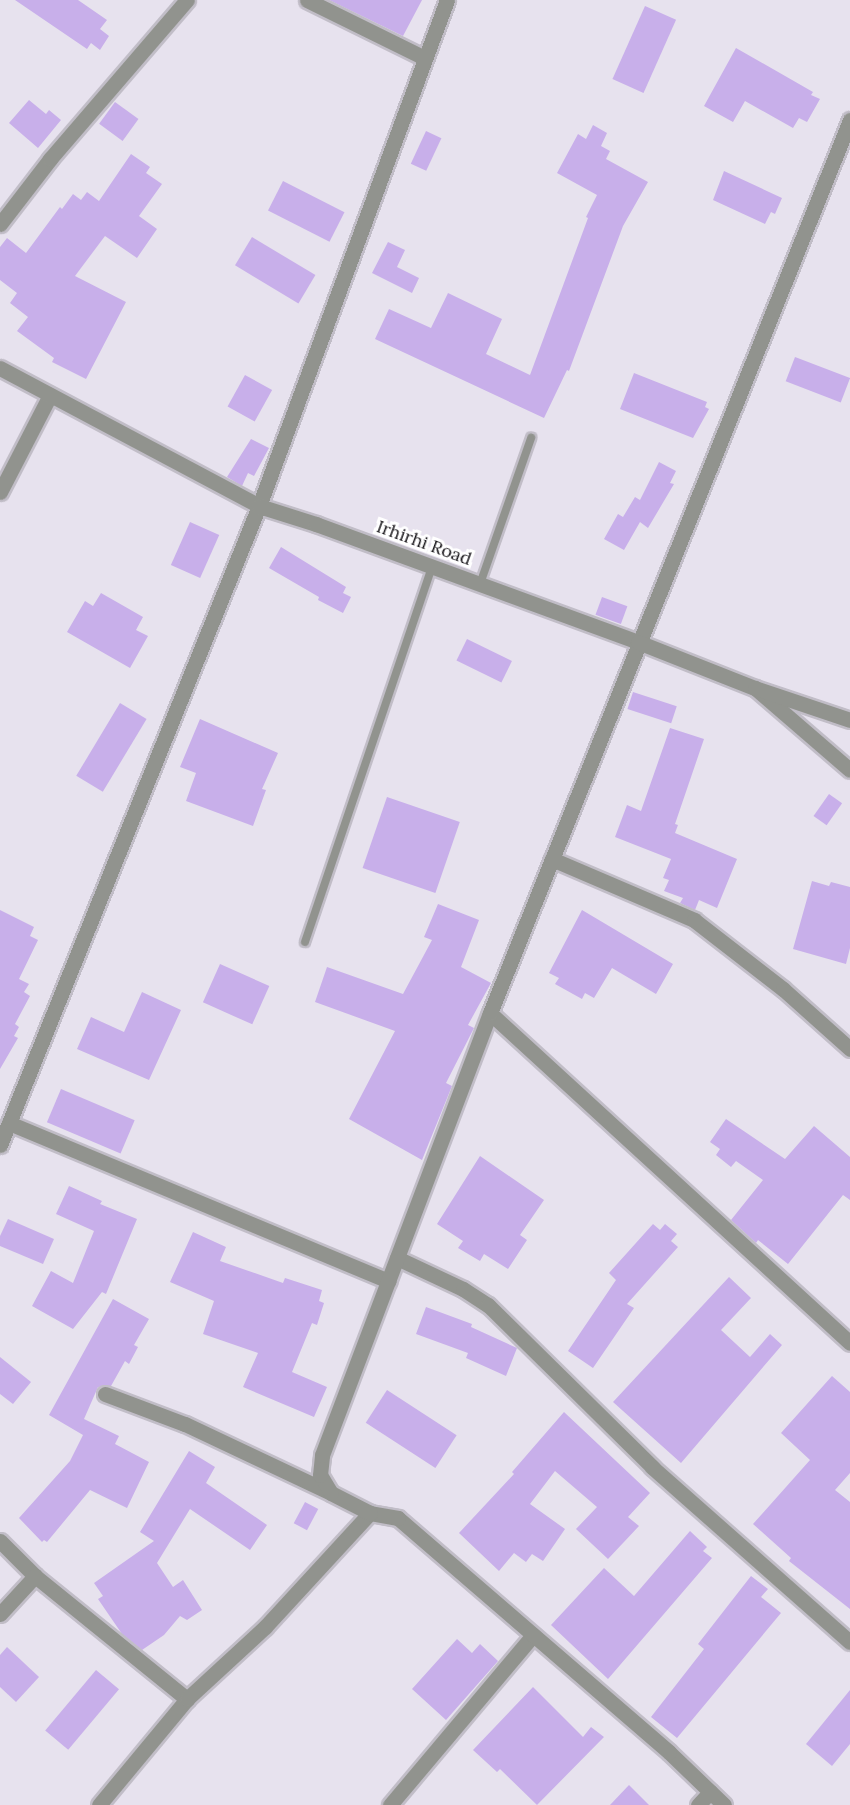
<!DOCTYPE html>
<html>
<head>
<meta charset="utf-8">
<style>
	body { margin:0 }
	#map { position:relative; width:850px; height:1805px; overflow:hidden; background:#e7e2ee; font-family:Lora,serif }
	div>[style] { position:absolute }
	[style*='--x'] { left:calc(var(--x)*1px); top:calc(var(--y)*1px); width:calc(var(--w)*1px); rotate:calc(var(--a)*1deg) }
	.building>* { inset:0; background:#c8afea; transform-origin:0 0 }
	.roads { filter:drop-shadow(2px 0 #c1bdc7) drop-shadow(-2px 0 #c1bdc7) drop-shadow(0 2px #c1bdc7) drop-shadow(0 -2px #c1bdc7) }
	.service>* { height:8px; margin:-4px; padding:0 4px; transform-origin:4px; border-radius:4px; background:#91938e }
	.minor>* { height:15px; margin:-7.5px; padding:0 7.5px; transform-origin:7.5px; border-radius:7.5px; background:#91938e }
	.tertiary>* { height:15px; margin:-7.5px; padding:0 7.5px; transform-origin:7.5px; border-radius:7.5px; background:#91938e }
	span { translate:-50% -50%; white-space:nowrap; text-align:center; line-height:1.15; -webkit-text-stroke:6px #fff; paint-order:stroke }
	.street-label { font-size:18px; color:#151317 }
</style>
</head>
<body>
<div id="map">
	<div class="building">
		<div style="clip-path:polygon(15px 0,78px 0,107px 20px,100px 29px,109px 36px,100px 50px,91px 43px,87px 49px)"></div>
		<div style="clip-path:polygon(329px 0,422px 0,403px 36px)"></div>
		<div style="left:645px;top:6px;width:34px;height:80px;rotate:24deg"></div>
		<div style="clip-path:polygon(736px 48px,813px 92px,811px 95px,820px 99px,807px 122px,799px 118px,793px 128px,745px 101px,733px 122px,704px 106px)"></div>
		<div style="clip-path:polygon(29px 100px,46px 114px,49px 110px,61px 120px,38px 148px,9px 123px)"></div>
		<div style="left:115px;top:102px;width:29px;height:27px;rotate:36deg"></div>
		<div style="clip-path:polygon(593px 125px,607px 133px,601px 146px,610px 151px,606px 159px,648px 182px,623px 226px,569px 371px,567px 370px,544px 418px,375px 339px,389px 309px,431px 328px,448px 293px,502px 319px,486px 354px,530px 375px,588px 218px,586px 217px,597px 195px,557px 173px,578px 134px,586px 139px)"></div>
		<div style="left:426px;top:131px;width:17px;height:36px;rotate:25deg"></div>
		<div style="clip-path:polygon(131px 154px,150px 167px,146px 173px,162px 184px,139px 216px,157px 229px,137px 258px,105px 236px,75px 276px,126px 302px,86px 379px,52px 362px,54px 358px,17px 331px,28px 317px,10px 303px,17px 293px,0 280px,0 247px,7px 238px,26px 253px,60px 207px,62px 209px,73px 194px,81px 200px,87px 192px,99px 201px)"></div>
		<div style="clip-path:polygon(724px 171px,782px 198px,775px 214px,771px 212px,765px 224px,713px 200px)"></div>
		<div style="left:283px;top:181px;width:69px;height:33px;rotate:27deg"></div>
		<div style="left:252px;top:237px;width:74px;height:33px;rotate:31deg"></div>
		<div style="clip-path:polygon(388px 242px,405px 250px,397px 267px,419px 278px,412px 293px,372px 273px)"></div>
		<div style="left:795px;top:357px;width:59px;height:26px;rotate:21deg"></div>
		<div style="clip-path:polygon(634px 373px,707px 402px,705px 407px,709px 409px,693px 438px,620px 409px)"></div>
		<div style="left:245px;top:375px;width:31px;height:36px;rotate:29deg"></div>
		<div style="clip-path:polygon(251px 439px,269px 448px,254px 476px,248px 473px,242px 486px,227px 477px)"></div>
		<div style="clip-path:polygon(659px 462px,676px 471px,670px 483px,674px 484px,648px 528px,640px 522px,624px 550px,604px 539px,618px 514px,623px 517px,635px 497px,640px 500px)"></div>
		<div style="left:190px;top:522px;width:32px;height:47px;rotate:24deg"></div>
		<div style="clip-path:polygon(281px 547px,346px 587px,343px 593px,351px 597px,343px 613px,318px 600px,319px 597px,269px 568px)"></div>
		<div style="clip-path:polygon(101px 593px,143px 617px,136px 630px,148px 636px,130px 668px,67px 632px,85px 601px,93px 606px)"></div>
		<div style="left:602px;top:597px;width:27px;height:19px;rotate:20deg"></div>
		<div style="left:467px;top:639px;width:50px;height:24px;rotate:26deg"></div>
		<div style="left:633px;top:692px;width:46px;height:18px;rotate:18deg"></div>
		<div style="left:120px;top:703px;width:31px;height:85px;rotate:31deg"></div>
		<div style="clip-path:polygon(200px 719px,278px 753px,262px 789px,266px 790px,253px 826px,186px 801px,196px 773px,180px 767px)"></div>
		<div style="clip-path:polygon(670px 728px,704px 739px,675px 824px,678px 825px,675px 833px,737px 859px,717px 908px,699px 900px,695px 910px,680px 903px,683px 898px,664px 891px,669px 880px,663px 878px,671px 859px,615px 837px,627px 805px,641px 811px)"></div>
		<div style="left:829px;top:794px;width:16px;height:27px;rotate:35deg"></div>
		<div style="left:387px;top:797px;width:77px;height:75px;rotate:19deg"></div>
		<div style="clip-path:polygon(812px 881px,829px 886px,831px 882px,850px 887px,850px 948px,846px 964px,793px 949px)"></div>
		<div style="clip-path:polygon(438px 904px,479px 920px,461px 967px,491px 983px,468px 1025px,474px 1028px,446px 1083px,452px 1086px,422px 1160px,349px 1119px,395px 1031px,315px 1002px,327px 967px,403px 994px,432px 940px,424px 937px)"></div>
		<div style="clip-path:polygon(0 910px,34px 927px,30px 936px,38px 940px,19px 979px,29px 984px,24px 992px,30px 996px,15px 1024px,19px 1027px,14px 1036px,18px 1038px,0 1069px)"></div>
		<div style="clip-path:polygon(582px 910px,673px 964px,656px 994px,612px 968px,594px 998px,585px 993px,582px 999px,555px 984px,559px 978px,549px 973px)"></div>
		<div style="left:220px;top:964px;width:54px;height:42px;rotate:24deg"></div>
		<div style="clip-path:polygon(142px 992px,181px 1010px,149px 1080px,77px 1049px,91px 1017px,124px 1032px)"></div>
		<div style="left:61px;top:1089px;width:80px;height:36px;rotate:23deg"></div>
		<div style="clip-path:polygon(726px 1119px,785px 1159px,814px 1126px,850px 1157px,850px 1200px,843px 1195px,788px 1264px,758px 1240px,756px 1243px,731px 1220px,763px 1180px,736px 1161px,731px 1167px,716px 1155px,720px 1149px,710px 1142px)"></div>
		<div style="clip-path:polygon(480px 1156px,544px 1200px,520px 1235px,527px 1240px,508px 1269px,484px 1254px,480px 1261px,458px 1248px,463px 1241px,437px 1224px)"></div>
		<div style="clip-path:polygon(69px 1186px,102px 1201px,100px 1204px,137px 1219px,106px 1294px,102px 1292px,73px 1329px,32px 1306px,51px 1271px,73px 1283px,94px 1231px,56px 1214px)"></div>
		<div style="clip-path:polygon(8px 1219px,54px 1239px,43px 1264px,0 1246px,0 1236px)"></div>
		<div style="clip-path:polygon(653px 1224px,660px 1230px,665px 1224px,677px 1234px,671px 1241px,678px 1247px,627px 1304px,634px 1308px,593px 1368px,568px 1351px,616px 1280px,609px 1273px)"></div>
		<div style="clip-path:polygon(193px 1232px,226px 1247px,220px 1261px,283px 1283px,285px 1278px,322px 1290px,319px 1301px,324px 1303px,317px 1325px,312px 1323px,292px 1372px,327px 1387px,314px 1417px,243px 1387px,258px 1353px,203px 1334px,214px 1301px,170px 1282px)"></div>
		<div style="clip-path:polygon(729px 1277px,751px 1298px,721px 1330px,750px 1357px,770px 1334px,782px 1345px,681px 1463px,613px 1402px)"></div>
		<div style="clip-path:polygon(113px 1299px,149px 1319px,134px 1345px,138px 1347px,129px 1364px,125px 1361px,111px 1386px,98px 1387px,84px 1419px,119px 1436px,115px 1444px,149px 1462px,127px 1508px,90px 1490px,47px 1542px,44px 1540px,42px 1542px,19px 1518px,70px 1461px,83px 1435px,49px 1415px)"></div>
		<div style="clip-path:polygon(426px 1307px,472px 1324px,471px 1327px,517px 1348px,506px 1376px,466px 1358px,468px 1353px,416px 1334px)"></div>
		<div style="clip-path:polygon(0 1357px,31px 1382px,13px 1404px,0 1394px)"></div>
		<div style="clip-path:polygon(832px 1376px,850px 1392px,850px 1473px,835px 1490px,850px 1502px,850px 1609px,789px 1561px,791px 1558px,753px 1524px,810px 1460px,781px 1433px)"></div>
		<div style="left:387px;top:1390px;width:83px;height:39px;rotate:33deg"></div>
		<div style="clip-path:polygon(564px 1412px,650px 1493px,628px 1517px,639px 1526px,608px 1559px,576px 1529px,597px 1507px,555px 1471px,530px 1504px,565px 1529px,543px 1561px,532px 1554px,526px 1562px,514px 1553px,499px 1571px,459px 1533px,514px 1474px,512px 1472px)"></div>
		<div style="clip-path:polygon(189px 1451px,215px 1467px,206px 1483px,267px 1525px,250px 1550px,190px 1509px,157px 1563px,173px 1587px,183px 1580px,202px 1610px,187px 1620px,180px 1616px,164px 1635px,142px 1650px,122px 1634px,98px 1599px,103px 1596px,94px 1583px,154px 1541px,140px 1532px)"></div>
		<div style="left:305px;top:1502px;width:15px;height:24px;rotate:28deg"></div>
		<div style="clip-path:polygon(690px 1531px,707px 1547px,703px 1551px,712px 1558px,608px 1679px,551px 1625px,604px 1568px,634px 1596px)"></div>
		<div style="clip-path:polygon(751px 1576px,768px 1589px,761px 1597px,781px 1613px,677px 1738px,651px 1717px,704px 1649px,698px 1644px)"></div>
		<div style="clip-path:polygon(457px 1639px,472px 1653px,480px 1644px,498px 1661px,446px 1720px,412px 1689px)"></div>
		<div style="clip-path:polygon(7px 1647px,39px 1677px,16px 1702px,0 1687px,0 1655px)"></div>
		<div style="left:96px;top:1670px;width:30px;height:79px;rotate:40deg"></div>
		<div style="clip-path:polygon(533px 1687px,583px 1737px,591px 1727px,604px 1737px,537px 1805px,500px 1769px,497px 1772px,473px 1750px)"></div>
		<div style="clip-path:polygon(850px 1690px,850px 1744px,832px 1766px,806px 1744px)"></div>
		<div style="clip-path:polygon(629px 1785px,649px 1805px,610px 1805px)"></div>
	</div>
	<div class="roads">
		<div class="service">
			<div style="--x:480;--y:584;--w:155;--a:-70.7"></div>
			<div style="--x:305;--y:942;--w:397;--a:-71.3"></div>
		</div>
		<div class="minor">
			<div style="--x:307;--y:0;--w:131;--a:26.2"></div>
			<div style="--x:0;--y:224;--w:82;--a:-52.4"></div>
			<div style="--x:50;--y:159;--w:210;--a:-49.3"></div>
			<div style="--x:0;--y:492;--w:109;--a:-62.7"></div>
			<div style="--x:755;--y:688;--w:125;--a:40.8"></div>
			<div style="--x:552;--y:859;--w:155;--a:23.2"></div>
			<div style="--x:694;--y:920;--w:113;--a:37.8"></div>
			<div style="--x:783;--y:989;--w:90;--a:41.8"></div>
			<div style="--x:490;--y:1013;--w:488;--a:42.5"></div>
			<div style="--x:9;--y:1123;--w:411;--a:22.6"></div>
			<div style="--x:0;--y:1145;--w:689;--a:-67.94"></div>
			<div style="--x:259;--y:506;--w:540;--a:-69.62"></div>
			<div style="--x:397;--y:1258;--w:73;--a:25.2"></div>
			<div style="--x:463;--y:1289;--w:30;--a:33"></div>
			<div style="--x:488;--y:1305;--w:231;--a:44.6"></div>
			<div style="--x:652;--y:1467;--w:264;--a:41.5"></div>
			<div style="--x:105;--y:1394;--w:85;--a:20.6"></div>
			<div style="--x:185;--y:1424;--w:161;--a:25.3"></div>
			<div style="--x:0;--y:1541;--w:49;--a:45"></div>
			<div style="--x:35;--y:1576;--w:196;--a:39"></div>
			<div style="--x:0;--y:1614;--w:52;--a:-47.4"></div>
			<div style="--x:99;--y:1805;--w:138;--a:-50.3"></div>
			<div style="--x:187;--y:1699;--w:106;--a:-42.7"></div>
			<div style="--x:265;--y:1627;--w:155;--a:-47.4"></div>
			<div style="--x:390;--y:1805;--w:222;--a:-49.9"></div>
			<div style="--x:698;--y:1805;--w:18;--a:-47"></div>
			<div style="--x:724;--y:1805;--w:76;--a:-136.1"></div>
			<div style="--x:669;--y:1752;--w:358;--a:-139.2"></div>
			<div style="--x:398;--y:1518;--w:28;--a:-170"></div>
			<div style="--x:370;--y:1513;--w:44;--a:-152.9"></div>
			<div style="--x:331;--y:1493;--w:21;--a:-121"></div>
			<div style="--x:320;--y:1475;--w:20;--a:-84"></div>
			<div style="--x:322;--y:1455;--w:473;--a:-69.2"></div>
			<div style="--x:490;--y:1013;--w:963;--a:-68.04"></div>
		</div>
		<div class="tertiary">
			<div style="--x:0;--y:368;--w:293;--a:28"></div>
			<div style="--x:259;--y:506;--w:60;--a:17.5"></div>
			<div style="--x:316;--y:524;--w:343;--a:20.1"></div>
			<div style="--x:638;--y:642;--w:126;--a:21.5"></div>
			<div style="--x:755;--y:688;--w:100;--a:18.6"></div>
		</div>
	</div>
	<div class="street-label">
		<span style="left:424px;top:543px;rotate:20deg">Irhirhi Road</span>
	</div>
</div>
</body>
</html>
